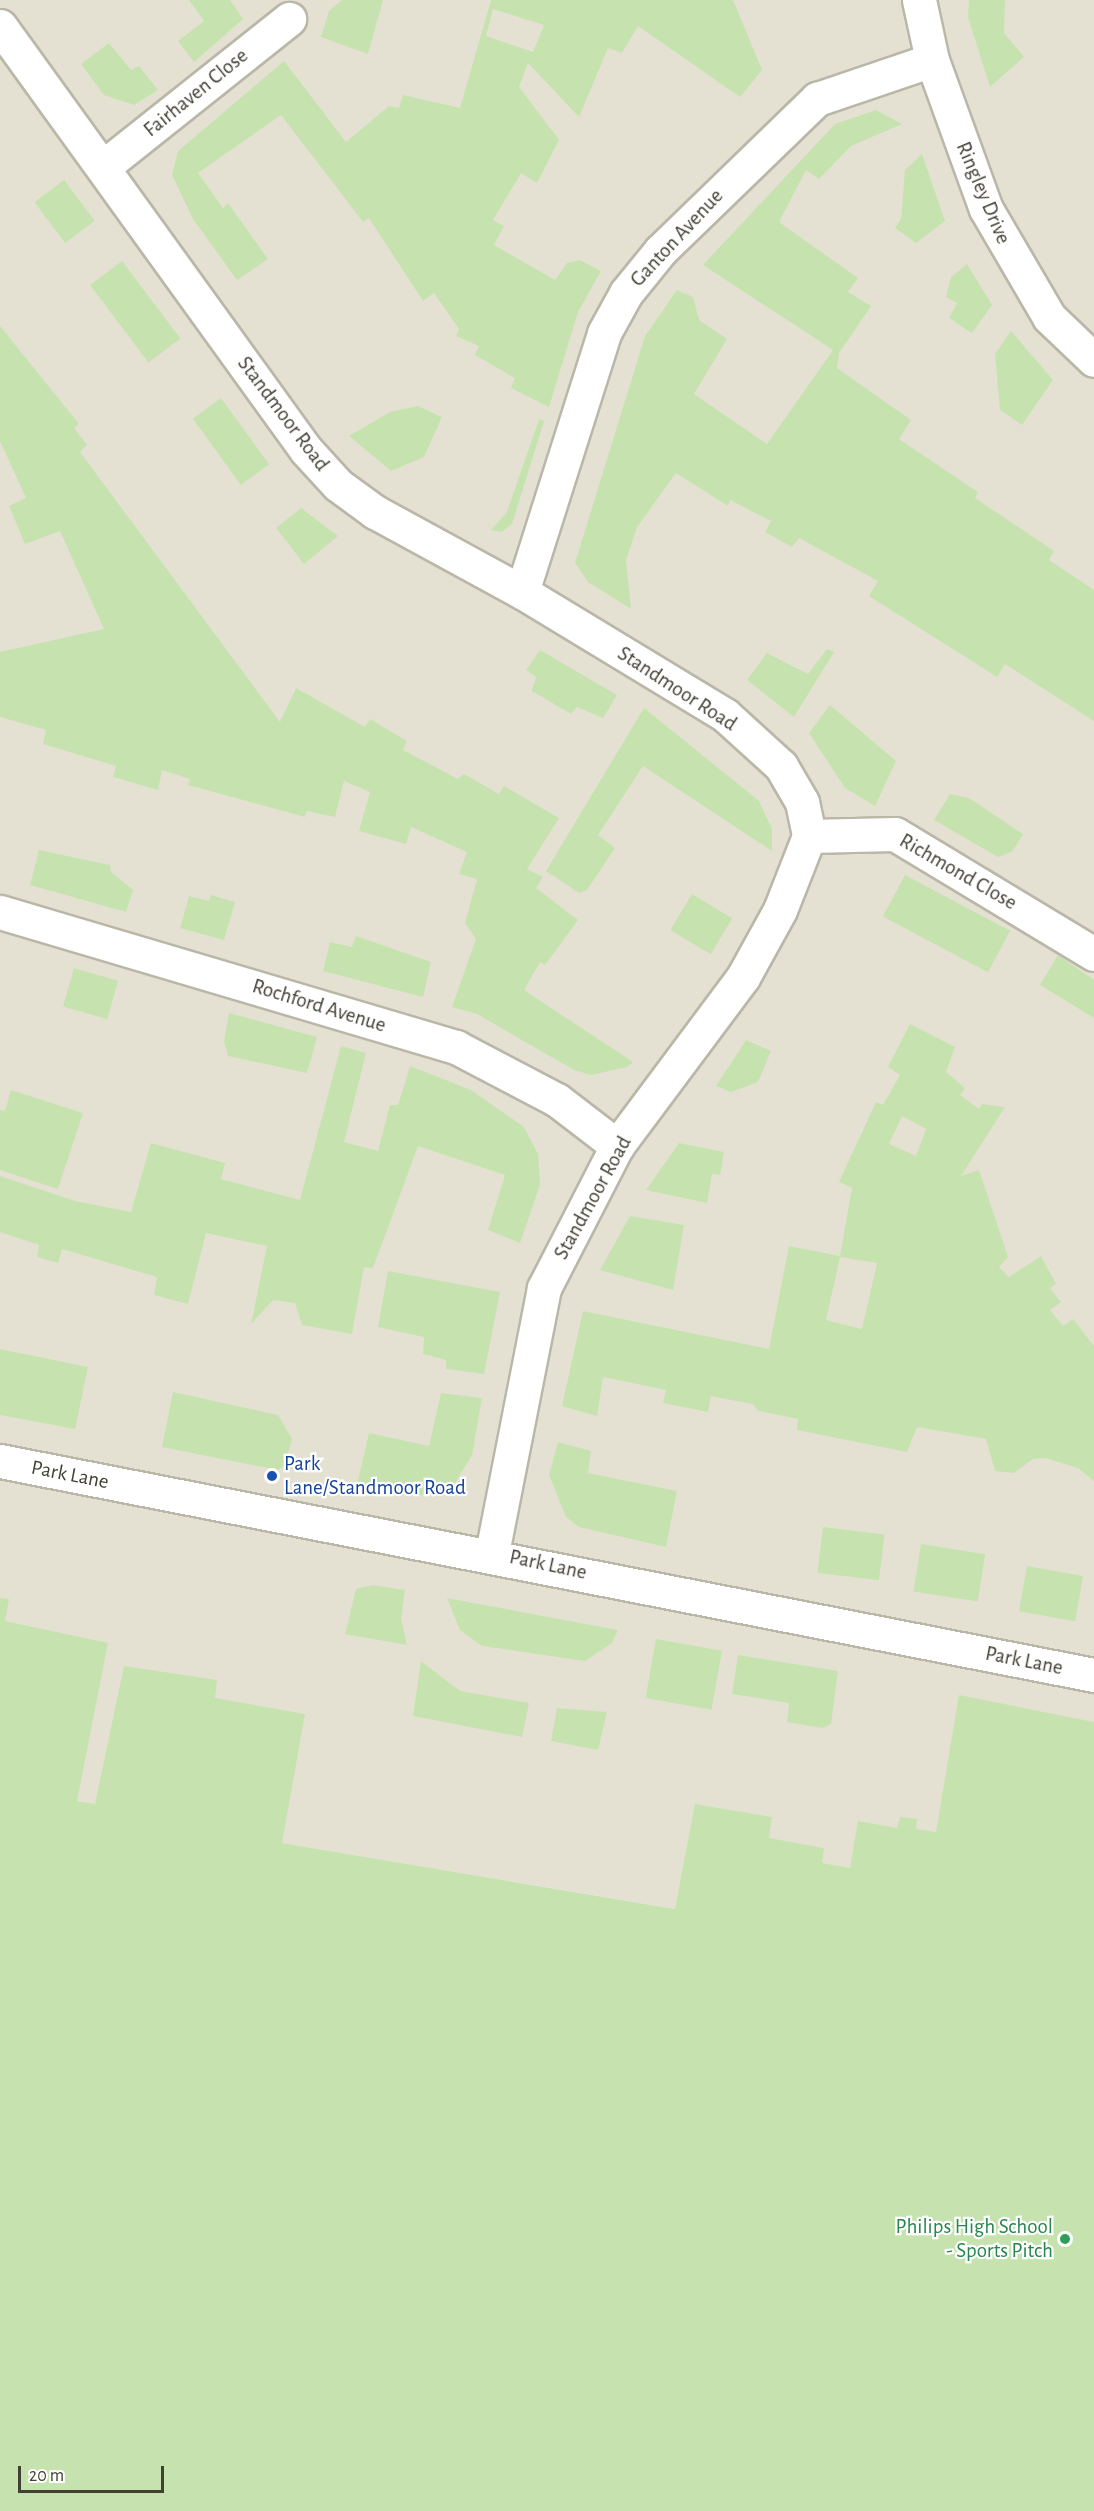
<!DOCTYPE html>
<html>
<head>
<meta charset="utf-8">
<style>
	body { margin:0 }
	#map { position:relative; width:1094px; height:2511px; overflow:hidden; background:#f1eee4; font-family:"Alegreya Sans",sans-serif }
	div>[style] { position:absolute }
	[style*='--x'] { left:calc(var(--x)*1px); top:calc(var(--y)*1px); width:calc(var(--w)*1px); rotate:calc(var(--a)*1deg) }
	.residential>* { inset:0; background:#e4e1d3 }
	.green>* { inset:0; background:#c6e3af; transform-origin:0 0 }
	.roads { filter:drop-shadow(2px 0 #bbb7a8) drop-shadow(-2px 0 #bbb7a8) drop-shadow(0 2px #bbb7a8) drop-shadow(0 -2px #bbb7a8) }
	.minor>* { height:33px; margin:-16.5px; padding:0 16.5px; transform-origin:16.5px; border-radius:16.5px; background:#fff }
	.dots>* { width:16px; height:16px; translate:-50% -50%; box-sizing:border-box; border:3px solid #fff; border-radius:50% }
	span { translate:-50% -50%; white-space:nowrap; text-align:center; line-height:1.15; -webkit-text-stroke:4.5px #fff; paint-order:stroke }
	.street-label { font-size:21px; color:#423f35 }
	.transit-label { font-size:21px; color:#164399 }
	.left { translate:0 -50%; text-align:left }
	.leisure-label { font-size:21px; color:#27864d }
	.right { translate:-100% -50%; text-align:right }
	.scale { position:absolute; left:18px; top:2466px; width:146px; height:27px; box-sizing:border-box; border:3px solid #423f35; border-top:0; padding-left:8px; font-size:18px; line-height:21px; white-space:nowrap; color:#423f35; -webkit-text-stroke:4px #fff; paint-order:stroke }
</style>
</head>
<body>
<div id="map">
	<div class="residential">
		<div style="clip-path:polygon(0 0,1094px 0,1094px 1948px,676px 1909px,282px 1843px,0 1785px)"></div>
	</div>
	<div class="green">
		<div style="clip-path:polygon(189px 0,230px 0,243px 19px,194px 62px,178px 41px,204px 21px)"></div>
		<div style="clip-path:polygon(342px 0,383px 0,368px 54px,321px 37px,329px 11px)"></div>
		<div style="clip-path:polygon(evenodd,491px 0,733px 0,762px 70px,740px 97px,638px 26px,622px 53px,608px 48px,579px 117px,528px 63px,519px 87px,559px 140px,537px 183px,521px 173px,493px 220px,504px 226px,494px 245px,555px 280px,567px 263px,580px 260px,601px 271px,578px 312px,549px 407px,511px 388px,515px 378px,475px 355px,479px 346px,456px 336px,459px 329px,434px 293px,423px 301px,369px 218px,363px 222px,281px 115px,198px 173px,223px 208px,228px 203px,268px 259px,237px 280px,193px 219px,172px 175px,178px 151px,284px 61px,346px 142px,389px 106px,399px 108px,403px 95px,460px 108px,491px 0,493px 9px,544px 25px,533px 52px,486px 36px,493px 9px)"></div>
		<div style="clip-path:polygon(969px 0,1005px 0,1004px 33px,1024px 57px,990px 87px,968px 17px)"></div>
		<div style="clip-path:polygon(109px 43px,131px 70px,139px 66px,158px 90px,134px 105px,104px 95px,81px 64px)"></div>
		<div style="clip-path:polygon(876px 110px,902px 124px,851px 146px,819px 179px,806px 170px,779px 222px,858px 278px,848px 292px,871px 306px,839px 353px,837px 368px,911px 420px,899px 439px,978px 492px,975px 498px,1054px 551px,1049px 560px,1094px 590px,1094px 721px,1005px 664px,997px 677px,869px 596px,878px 581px,799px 538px,792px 547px,765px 532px,771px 521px,730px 500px,728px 506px,676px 473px,637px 527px,626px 560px,631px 609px,588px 582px,575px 563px,645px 336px,677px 290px,693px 297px,699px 320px,727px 339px,694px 394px,767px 444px,833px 350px,703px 265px,835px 124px)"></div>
		<div style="clip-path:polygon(922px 154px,945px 221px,916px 243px,895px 228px,901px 219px,905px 170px)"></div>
		<div style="left:64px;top:180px;width:51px;height:37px;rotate:53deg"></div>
		<div style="left:122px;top:261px;width:97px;height:40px;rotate:53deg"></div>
		<div style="clip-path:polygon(967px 264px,992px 305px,972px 333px,949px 318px,957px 303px,946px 297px,951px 277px)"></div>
		<div style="clip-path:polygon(0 326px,79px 424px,74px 428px,87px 445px,80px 452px,280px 722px,296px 688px,365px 727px,370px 719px,407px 741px,403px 750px,458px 779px,464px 774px,499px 794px,504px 786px,559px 818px,527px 869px,543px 877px,536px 888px,578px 920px,545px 965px,540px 962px,524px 990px,633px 1062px,627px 1067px,591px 1075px,574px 1070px,477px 1014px,452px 1007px,476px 939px,465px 923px,477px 879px,459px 874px,467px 852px,411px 827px,406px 844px,359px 831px,370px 792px,344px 781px,335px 817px,307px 811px,305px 817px,188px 785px,190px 779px,162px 770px,158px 790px,113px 777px,116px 766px,43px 744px,46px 730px,0 717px,0 652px,104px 629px,60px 531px,25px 544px,9px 506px,26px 498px,0 441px)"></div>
		<div style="clip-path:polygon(1011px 331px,1053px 380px,1022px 425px,1000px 410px,995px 354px)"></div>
		<div style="left:221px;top:398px;width:82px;height:35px;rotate:54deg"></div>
		<div style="clip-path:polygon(418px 406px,442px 417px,424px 457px,391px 471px,349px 436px,390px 412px)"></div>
		<div style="clip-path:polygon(539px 419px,544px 421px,512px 524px,502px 532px,491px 530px,507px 512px)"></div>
		<div style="clip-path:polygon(301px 508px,338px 536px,304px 564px,276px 528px)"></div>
		<div style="clip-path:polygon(827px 649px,834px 652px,794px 717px,747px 680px,767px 653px,808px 674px)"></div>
		<div style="clip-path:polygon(540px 650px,617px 695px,603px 718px,577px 707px,571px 714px,532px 691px,536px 677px,526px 670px)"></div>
		<div style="clip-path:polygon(830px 705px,896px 761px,875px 806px,845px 788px,809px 733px)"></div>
		<div style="clip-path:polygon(644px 708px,759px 801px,772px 829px,772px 851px,643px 766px,598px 835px,615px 848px,587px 890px,579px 893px,546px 871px)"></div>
		<div style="clip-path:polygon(950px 794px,969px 798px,1023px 834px,1012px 852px,998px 857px,934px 820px)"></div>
		<div style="clip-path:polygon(39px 850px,110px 865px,111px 872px,133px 890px,126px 912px,30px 885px)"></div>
		<div style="left:905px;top:875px;width:119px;height:47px;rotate:28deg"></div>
		<div style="left:692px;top:894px;width:47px;height:42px;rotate:31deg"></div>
		<div style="clip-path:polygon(211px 895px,235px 902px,224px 940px,180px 928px,189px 896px,209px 901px)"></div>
		<div style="clip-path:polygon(356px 936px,431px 962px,423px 997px,323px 971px,330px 942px,352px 947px)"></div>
		<div style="clip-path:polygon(1058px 955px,1094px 980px,1094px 1018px,1040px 985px)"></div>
		<div style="left:74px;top:968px;width:46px;height:40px;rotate:16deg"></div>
		<div style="clip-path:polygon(229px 1013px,317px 1037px,307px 1073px,228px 1056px,224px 1041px)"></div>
		<div style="clip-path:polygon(evenodd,910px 1024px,955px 1047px,946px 1072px,965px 1088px,960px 1095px,979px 1109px,982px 1104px,1005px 1107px,961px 1176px,979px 1170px,1008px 1257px,999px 1267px,1009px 1277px,1041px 1256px,1056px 1284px,1050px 1288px,1061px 1302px,1050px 1310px,1063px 1326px,1073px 1319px,1094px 1346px,1094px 1481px,1078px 1468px,1045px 1458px,1033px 1459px,1014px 1473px,995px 1471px,986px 1439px,917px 1427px,907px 1452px,797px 1430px,798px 1419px,759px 1411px,752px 1404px,711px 1396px,708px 1412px,663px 1403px,666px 1390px,603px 1377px,597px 1416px,562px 1406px,583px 1311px,769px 1349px,789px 1246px,840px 1256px,852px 1188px,839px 1182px,876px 1102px,883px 1105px,900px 1075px,888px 1067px,910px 1024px,902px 1116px,926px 1129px,916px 1156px,889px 1144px,902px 1116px,910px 1024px,840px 1257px,877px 1263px,862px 1329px,826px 1320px,840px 1257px)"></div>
		<div style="clip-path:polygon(746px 1040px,771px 1051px,758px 1082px,731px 1092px,716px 1086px)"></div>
		<div style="clip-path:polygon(341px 1046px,366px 1053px,344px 1142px,378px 1151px,390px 1105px,398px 1105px,410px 1066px,471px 1090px,524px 1127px,538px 1154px,540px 1185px,520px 1243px,488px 1230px,505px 1175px,418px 1146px,373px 1268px,364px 1267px,352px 1334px,302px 1325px,295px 1303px,273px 1300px,251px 1324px,267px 1246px,206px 1233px,188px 1304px,154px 1295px,157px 1277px,62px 1249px,58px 1263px,37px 1257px,39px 1245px,0 1232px,0 1176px,75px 1201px,131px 1212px,151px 1143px,225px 1163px,221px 1179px,300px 1200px)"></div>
		<div style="clip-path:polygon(11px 1090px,83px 1113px,58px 1189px,0 1170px,0 1110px,5px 1111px)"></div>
		<div style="clip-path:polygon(679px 1143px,724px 1152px,720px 1175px,712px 1174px,707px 1203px,646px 1190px)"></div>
		<div style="clip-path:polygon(630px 1216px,684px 1225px,673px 1290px,600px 1270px)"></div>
		<div style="clip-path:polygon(388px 1271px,500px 1292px,484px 1374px,446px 1369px,446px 1360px,423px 1354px,424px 1337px,378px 1327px)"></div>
		<div style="clip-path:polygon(0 1349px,88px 1367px,75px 1429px,0 1415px)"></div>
		<div style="clip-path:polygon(173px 1392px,278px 1415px,292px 1439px,285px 1465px,278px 1470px,162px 1447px)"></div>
		<div style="clip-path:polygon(441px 1393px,482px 1398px,472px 1455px,453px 1486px,419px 1496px,357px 1485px,369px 1433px,429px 1446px)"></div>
		<div style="clip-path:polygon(558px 1442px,591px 1451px,588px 1473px,677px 1491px,666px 1547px,579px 1527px,566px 1517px,549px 1475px)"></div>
		<div style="left:823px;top:1527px;width:62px;height:46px;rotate:7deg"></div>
		<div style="left:921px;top:1544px;width:65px;height:48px;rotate:9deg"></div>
		<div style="left:1027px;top:1566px;width:57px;height:46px;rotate:10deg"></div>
		<div style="clip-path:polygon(373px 1585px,405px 1590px,401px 1619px,407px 1645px,345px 1634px,356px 1589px)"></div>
		<div style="clip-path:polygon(0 1598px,9px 1599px,5px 1621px,108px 1643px,77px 1801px,95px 1804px,124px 1666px,217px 1680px,215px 1698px,305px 1714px,282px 1843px,675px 1909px,695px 1804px,772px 1817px,769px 1838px,824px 1848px,822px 1863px,850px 1868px,858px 1821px,897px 1828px,900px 1817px,917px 1819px,916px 1829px,936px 1832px,959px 1695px,1094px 1722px,1094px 2511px,0 2511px)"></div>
		<div style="clip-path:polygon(447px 1598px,618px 1630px,612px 1643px,585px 1661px,482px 1646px,460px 1630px)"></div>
		<div style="left:656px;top:1639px;width:67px;height:60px;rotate:10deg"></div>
		<div style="clip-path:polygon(738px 1655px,838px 1671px,831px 1724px,822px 1728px,787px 1722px,789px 1703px,732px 1694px)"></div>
		<div style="clip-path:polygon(421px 1661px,460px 1691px,529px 1703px,522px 1737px,413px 1716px)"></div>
		<div style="clip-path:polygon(557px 1708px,607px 1712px,598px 1750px,551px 1741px)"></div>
	</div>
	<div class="roads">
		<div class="minor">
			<div style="--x:919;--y:0;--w:61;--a:77.8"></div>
			<div style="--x:932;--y:60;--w:158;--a:70.1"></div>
			<div style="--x:986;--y:209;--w:125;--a:59.7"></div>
			<div style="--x:1049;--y:317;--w:62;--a:43.7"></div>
			<div style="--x:0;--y:26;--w:523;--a:54.18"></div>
			<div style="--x:306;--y:450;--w:47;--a:47.6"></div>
			<div style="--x:338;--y:485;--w:46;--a:36.1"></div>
			<div style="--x:375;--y:512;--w:167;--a:28.6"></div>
			<div style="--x:522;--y:592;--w:237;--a:31.2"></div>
			<div style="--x:725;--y:715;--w:76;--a:42.3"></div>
			<div style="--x:781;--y:766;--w:42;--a:59.7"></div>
			<div style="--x:802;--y:802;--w:35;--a:78"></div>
			<div style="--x:809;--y:836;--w:79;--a:111.4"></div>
			<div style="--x:780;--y:910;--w:77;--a:118.9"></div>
			<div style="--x:743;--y:977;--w:211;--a:126.7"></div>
			<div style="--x:617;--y:1146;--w:160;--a:117.2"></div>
			<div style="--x:544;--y:1288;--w:271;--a:101.1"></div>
			<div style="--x:103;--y:167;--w:238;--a:-38.5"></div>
			<div style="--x:522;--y:592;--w:272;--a:-72.4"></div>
			<div style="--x:604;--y:333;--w:46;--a:-61.2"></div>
			<div style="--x:626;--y:293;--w:54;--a:-51"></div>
			<div style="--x:660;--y:251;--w:219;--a:-44.1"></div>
			<div style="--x:817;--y:99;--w:121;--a:-18.7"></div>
			<div style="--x:809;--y:836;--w:86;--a:-1.3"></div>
			<div style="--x:895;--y:834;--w:232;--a:31.1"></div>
			<div style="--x:0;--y:912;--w:476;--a:16.5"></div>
			<div style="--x:456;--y:1047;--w:114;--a:27.7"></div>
			<div style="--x:557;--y:1100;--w:76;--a:37.5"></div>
			<div style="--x:0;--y:1461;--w:1115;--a:11.07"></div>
		</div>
	</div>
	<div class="dots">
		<div style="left:272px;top:1476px;background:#1a4fb4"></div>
		<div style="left:1065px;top:2239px;background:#2e9e5b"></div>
	</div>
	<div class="street-label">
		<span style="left:196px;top:93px;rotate:-39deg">Fairhaven Close</span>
		<span style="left:983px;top:193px;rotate:67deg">Ringley Drive</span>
		<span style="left:677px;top:238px;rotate:-47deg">Ganton Avenue</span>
		<span style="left:283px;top:414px;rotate:53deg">Standmoor Road</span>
		<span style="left:677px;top:689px;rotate:33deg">Standmoor Road</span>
		<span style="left:958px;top:872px;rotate:30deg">Richmond Close</span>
		<span style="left:319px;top:1006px;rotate:17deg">Rochford Avenue</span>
		<span style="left:593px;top:1198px;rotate:-61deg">Standmoor Road</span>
		<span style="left:70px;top:1475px;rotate:11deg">Park Lane</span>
		<span style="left:548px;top:1565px;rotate:12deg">Park Lane</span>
		<span style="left:1024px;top:1661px;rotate:11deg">Park Lane</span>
	</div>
	<div class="transit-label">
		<span class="left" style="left:284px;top:1476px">Park<br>Lane/Standmoor Road</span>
	</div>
	<div class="leisure-label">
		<span class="right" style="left:1053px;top:2239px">Philips High School<br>- Sports Pitch</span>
	</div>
	<div class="scale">20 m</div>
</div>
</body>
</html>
